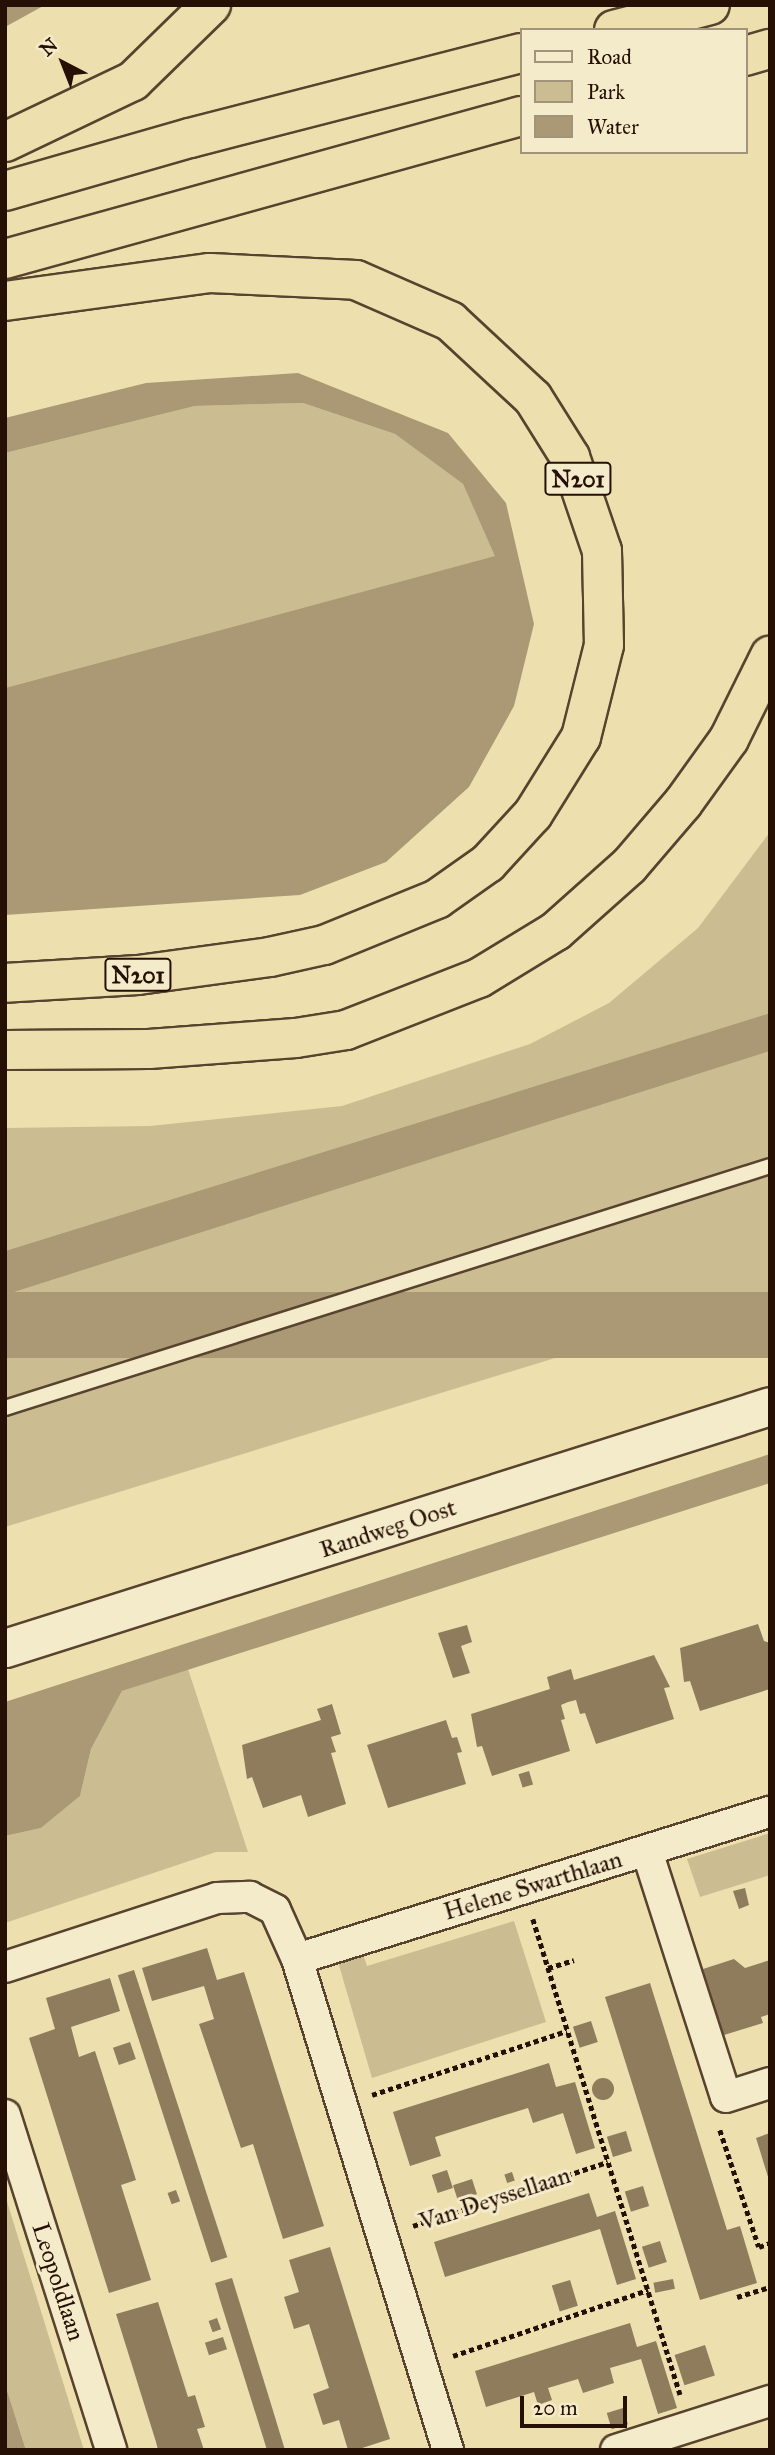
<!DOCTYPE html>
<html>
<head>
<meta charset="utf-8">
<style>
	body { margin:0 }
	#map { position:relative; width:775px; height:2455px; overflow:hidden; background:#eee0ae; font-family:"IM FELL Great Primer",serif }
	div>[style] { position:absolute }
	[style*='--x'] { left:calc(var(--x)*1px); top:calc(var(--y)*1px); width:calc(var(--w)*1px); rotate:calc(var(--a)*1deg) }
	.green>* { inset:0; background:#ccbc91 }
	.water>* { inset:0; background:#aa9974; transform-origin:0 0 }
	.building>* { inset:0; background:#8e7c5c; transform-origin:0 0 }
	.round { border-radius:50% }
	.path>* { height:4.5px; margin-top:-2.25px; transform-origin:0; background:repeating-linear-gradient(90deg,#260f04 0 5px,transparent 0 8.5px) }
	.roads { filter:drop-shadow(2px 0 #58432e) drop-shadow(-2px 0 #58432e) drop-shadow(0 2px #58432e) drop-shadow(0 -2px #58432e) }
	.service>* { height:14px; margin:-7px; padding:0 7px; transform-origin:7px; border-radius:7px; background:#f4ebca }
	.minor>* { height:30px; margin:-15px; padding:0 15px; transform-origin:15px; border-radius:15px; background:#f4ebca }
	.tertiary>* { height:37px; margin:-18.5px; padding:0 18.5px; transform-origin:18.5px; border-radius:18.5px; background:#f4ebca }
	.trunk>* { height:38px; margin:-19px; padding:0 19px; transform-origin:19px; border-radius:19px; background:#eee0ae }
	span { translate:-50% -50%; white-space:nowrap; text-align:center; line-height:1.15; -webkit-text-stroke:6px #f4ebca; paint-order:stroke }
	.shield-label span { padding:2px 5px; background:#f4ebca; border:2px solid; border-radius:5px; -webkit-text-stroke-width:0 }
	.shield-label { font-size:23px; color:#260f04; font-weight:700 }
	.street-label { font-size:24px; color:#260f04 }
	.frame { position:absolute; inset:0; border:7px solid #260f04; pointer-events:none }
	.legend { position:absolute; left:520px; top:28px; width:228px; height:126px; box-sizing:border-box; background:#f4ebca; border:2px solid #a2937b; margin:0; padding:9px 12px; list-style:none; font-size:21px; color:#260f04 }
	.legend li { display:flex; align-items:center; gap:14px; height:35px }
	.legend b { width:35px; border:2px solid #a2937b }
	.north { position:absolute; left:28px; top:28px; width:70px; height:70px; -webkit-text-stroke:5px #f4ebca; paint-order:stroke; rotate:318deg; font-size:19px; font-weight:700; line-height:28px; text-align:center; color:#260f04 }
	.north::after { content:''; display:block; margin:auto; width:24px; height:32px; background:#260f04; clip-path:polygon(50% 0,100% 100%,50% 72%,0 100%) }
	.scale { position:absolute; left:520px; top:2396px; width:107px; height:32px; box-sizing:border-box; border:4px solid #260f04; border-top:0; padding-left:9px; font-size:21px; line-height:24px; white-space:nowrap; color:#260f04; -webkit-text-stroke:5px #f4ebca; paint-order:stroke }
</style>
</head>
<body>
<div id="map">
	<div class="green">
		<div style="clip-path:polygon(303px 403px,395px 434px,463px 484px,496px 556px,5px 688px,5px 453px,195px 406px)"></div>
		<div style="clip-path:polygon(770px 832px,770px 1013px,5px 1251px,5px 1128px,150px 1126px,342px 1106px,530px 1044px,609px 1003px,698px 928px)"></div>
		<div style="clip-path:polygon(770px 1051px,770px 1292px,5px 1527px,5px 1295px)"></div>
		<div style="clip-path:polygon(188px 1669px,248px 1852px,216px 1852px,5px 1923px,5px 1836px,41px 1828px,80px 1796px,91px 1749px,122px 1691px)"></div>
		<div style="clip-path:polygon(770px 1833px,770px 1875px,700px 1897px,687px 1859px)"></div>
		<div style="clip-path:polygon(514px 1921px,546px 2022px,372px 2078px,338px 1962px,363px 1954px,367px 1966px)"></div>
		<div style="clip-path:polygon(5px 2195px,84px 2450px,26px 2450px,5px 2384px)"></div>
	</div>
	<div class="water">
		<div style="clip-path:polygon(5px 5px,45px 5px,5px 27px)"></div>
		<div style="clip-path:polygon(298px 373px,448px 433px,506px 503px,534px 624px,514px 706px,469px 787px,386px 862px,300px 895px,5px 915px,5px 688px,495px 556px,463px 484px,395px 434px,303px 403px,195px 406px,5px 453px,5px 418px,146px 383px)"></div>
		<div style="clip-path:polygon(770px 1013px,770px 1051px,5px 1295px,5px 1251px)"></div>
		<div style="left:770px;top:1292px;width:66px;height:800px;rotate:90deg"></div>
		<div style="clip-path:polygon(770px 1454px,770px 1483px,122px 1691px,91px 1749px,80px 1796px,41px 1828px,5px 1836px,5px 1702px)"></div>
		<div style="clip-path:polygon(5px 2384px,24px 2444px,26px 2450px,5px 2450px)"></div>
	</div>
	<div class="building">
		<div style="clip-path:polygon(758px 1624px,764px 1641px,770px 1643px,770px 1689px,700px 1711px,690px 1681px,684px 1682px,680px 1648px)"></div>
		<div style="clip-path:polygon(467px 1625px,472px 1642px,461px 1646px,470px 1673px,453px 1678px,438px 1633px)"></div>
		<div style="clip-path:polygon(654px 1655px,670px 1687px,664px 1688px,674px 1719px,596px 1744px,585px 1713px,580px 1714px,576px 1700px,568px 1702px,561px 1705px,565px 1719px,561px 1720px,570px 1751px,492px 1776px,482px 1746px,477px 1747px,471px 1714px,550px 1689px,547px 1677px,571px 1669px,574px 1680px)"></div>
		<div style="clip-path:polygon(332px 1704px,341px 1734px,331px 1737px,336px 1752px,331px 1753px,346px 1804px,308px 1817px,301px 1795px,263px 1808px,252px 1777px,247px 1779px,242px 1745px,321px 1720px,317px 1709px)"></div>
		<div style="clip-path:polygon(446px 1720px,452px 1738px,457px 1737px,462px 1752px,457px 1753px,466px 1784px,388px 1808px,367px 1745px)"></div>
		<div style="left:529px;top:1771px;width:14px;height:11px;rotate:73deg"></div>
		<div style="clip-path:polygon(745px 1888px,749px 1905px,739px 1909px,733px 1891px)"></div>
		<div style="clip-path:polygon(207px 1948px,217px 1980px,244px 1972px,324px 2226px,283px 2239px,253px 2144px,241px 2148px,199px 2024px,214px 2019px,204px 1986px,152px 2001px,142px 1968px)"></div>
		<div style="clip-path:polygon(734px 1959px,745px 1968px,770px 1960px,770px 2014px,761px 2017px,763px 2023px,724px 2035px,703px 1969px)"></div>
		<div style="left:134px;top:1970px;width:302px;height:17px;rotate:72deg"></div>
		<div style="clip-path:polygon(110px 1978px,120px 2011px,71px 2027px,79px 2057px,95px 2051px,126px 2148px,136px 2180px,121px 2185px,151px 2280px,109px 2293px,29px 2038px,55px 2029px,46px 1998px)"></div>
		<div style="clip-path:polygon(650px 1983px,727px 2230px,740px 2226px,757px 2283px,700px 2300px,605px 1997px)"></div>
		<div style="left:591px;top:2021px;width:22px;height:19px;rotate:72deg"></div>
		<div style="left:130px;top:2042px;width:18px;height:18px;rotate:71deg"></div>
		<div style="clip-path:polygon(549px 2063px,556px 2087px,575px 2082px,595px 2148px,576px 2154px,563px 2113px,533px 2123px,528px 2108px,435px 2137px,441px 2156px,410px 2166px,393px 2112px)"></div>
		<div class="round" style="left:592px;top:2078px;width:22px;height:22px"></div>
		<div style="left:626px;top:2131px;width:21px;height:20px;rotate:73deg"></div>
		<div style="clip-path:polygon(770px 2133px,770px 2180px,769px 2180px,756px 2138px)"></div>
		<div style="left:447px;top:2170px;width:19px;height:16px;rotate:72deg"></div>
		<div style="left:512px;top:2172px;width:9px;height:8px;rotate:72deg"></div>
		<div style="left:472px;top:2179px;width:16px;height:20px;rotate:72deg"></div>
		<div style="left:643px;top:2186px;width:21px;height:19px;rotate:73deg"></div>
		<div style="left:176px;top:2190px;width:12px;height:9px;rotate:70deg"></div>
		<div style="clip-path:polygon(589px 2193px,597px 2217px,615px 2211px,636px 2279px,617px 2285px,600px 2229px,445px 2277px,434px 2242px)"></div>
		<div style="left:660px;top:2241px;width:22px;height:19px;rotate:72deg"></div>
		<div style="clip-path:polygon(330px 2247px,390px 2439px,356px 2450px,348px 2450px,339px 2420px,323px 2425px,313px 2394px,329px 2388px,309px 2324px,294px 2329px,284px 2297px,299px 2292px,289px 2260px)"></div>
		<div style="clip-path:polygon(232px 2278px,267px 2391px,285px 2450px,267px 2450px,220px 2300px,215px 2283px)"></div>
		<div style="left:673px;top:2279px;width:10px;height:20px;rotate:79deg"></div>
		<div style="left:570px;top:2280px;width:27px;height:19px;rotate:73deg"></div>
		<div style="clip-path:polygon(158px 2302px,188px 2397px,195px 2395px,205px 2427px,197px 2429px,204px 2450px,158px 2450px,156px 2442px,116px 2314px)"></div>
		<div style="left:217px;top:2318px;width:12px;height:9px;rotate:70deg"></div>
		<div style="clip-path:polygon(630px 2323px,637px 2347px,656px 2341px,677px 2408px,658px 2414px,641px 2359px,610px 2368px,614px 2383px,583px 2393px,578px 2379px,548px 2388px,552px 2400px,538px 2405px,534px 2392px,486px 2407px,475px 2371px)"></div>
		<div style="left:223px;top:2337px;width:13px;height:19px;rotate:72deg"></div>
		<div style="left:705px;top:2345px;width:32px;height:32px;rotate:72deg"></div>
		<div style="left:623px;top:2408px;width:17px;height:17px;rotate:73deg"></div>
	</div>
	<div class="path">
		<div style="--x:533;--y:1919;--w:498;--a:72.8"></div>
		<div style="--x:548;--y:1968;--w:27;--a:-17"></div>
		<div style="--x:372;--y:2095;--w:205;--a:-18.2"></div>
		<div style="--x:720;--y:2130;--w:123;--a:71.6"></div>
		<div style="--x:759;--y:2247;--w:12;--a:-20"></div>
		<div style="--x:413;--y:2226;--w:205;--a:-18.2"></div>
		<div style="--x:737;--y:2297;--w:34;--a:-17"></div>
		<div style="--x:453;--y:2356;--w:206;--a:-18.7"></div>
	</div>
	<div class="roads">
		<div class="service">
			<div style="--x:5;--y:1408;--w:802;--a:-17.55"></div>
		</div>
		<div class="minor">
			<div style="--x:647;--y:1851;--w:258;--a:72.2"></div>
			<div style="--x:726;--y:2097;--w:46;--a:-17.7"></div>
			<div style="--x:297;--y:1959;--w:495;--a:-17.3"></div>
			<div style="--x:5;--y:1967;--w:223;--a:-18"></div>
			<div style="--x:217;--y:1898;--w:33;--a:-2"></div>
			<div style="--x:250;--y:1897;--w:28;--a:27"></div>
			<div style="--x:275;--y:1910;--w:54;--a:65.8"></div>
			<div style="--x:297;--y:1959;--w:514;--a:72.91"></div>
			<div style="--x:5;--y:2115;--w:351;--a:72.4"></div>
			<div style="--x:616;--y:2450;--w:162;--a:-17.7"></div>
		</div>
		<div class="tertiary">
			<div style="--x:5;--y:1648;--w:802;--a:-17.55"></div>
		</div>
		<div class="trunk">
			<div style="--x:614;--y:30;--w:99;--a:-14.6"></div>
			<div style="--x:745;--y:56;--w:26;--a:-16"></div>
			<div style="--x:5;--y:142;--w:142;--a:-25.5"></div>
			<div style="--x:133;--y:81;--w:109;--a:-44.3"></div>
			<div style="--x:5;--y:191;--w:192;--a:-16"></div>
			<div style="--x:190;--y:138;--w:342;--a:-14.4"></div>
			<div style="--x:5;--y:259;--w:535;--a:-15.49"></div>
			<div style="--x:5;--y:301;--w:207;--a:-7.8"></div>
			<div style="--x:210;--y:273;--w:146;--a:2.7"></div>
			<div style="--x:356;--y:280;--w:103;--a:23.6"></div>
			<div style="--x:450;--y:321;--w:113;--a:42.9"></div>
			<div style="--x:533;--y:398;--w:70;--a:57.9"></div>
			<div style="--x:570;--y:457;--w:99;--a:71.2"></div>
			<div style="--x:602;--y:551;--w:94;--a:88.8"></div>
			<div style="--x:604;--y:645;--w:95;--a:104"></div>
			<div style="--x:581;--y:737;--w:91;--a:121.9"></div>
			<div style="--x:533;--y:814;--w:67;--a:132.6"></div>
			<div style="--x:488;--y:863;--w:62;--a:144.8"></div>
			<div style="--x:437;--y:899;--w:122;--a:157.8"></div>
			<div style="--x:324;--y:945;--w:55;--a:167.5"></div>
			<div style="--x:270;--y:957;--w:133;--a:172.2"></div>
			<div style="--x:138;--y:975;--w:133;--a:176.6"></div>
			<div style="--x:5;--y:1050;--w:144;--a:-0.4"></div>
			<div style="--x:149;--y:1049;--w:147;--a:-4.3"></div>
			<div style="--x:296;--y:1038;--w:51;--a:-9.1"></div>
			<div style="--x:346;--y:1030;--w:143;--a:-21.4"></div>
			<div style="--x:479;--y:978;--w:90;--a:-31.4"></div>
			<div style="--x:556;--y:931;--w:98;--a:-41.7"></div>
			<div style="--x:629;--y:866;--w:83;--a:-49.4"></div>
			<div style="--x:683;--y:803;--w:79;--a:-54.3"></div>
			<div style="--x:729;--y:739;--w:93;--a:-63.7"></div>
		</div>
	</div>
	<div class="shield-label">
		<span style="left:578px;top:479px">N201</span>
		<span style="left:138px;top:975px">N201</span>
	</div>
	<div class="street-label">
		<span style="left:388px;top:1529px;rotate:-18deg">Randweg Oost</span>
		<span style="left:533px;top:1886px;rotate:-17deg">Helene Swarthlaan</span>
		<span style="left:495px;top:2199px;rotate:-18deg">Van Deyssellaan</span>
		<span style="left:58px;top:2282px;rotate:72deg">Leopoldlaan</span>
	</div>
	<div class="frame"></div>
	<ul class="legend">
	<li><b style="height:9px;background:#f4ebca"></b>Road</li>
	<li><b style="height:19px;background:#ccbc91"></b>Park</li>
	<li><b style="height:19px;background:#aa9974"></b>Water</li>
	</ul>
	<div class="north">N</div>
	<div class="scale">20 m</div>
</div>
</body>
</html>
